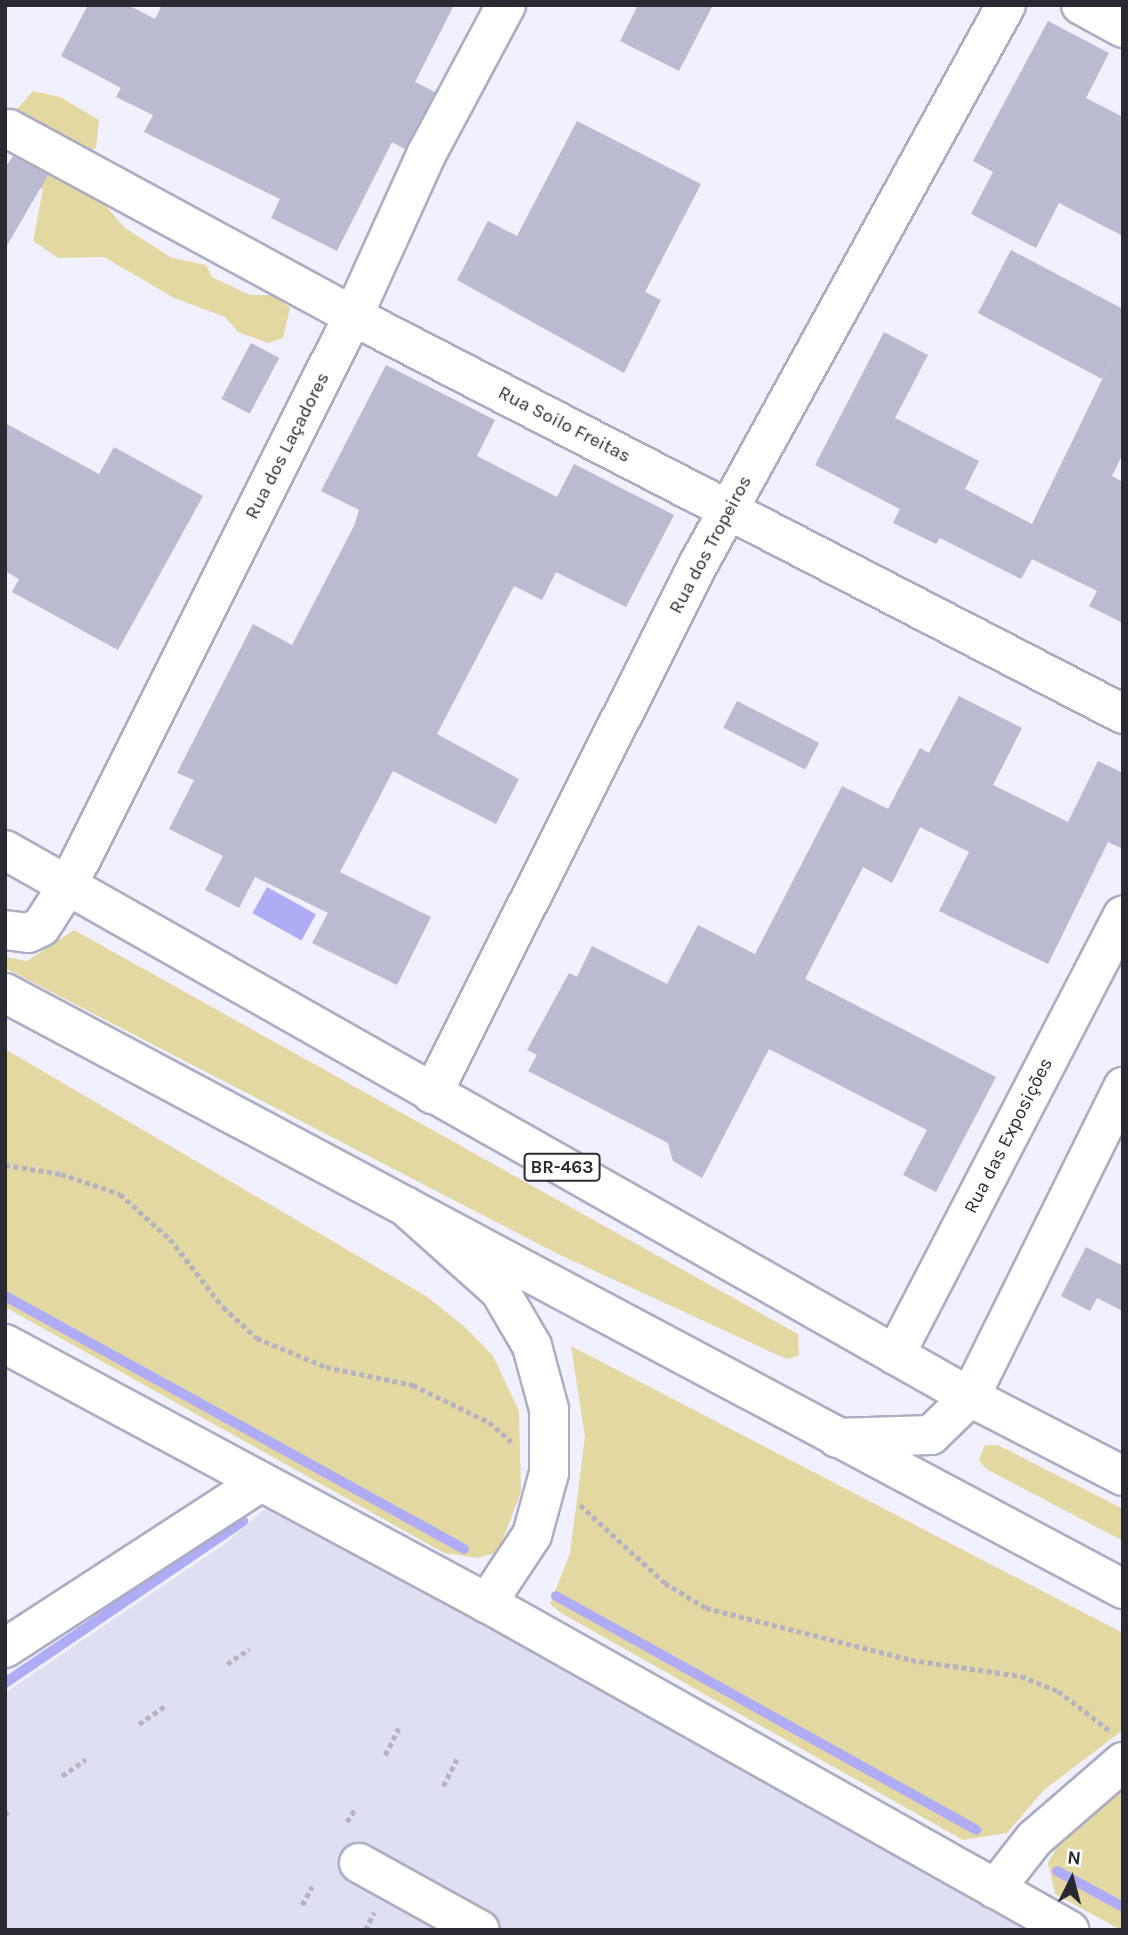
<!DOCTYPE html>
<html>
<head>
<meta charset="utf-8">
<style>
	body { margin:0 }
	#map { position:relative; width:1128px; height:1935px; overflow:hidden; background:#f0f0ff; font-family:Karla,sans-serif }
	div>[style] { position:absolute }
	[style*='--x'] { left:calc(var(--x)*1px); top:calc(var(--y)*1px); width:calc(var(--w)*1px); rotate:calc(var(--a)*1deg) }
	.built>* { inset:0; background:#dfdff2 }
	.green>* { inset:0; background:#e4d8a2 }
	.water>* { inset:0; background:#afacf5; transform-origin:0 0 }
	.stream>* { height:10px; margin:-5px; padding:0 5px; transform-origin:5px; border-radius:5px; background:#afacf5 }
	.building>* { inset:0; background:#babad0; transform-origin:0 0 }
	.path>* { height:4.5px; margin-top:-2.25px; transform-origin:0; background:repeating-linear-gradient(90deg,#b4b4c1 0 5px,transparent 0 8.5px) }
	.roads { filter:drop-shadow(2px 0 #acacc2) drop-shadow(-2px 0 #acacc2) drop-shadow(0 2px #acacc2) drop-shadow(0 -2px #acacc2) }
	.minor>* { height:38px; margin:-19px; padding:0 19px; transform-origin:19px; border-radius:19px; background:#fff }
	.major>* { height:38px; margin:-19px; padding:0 19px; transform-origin:19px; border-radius:19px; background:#fff }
	.highway>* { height:38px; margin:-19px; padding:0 19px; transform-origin:19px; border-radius:19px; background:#fff }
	span { translate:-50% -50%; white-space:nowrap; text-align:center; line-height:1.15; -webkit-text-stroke:6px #fff; paint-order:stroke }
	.shield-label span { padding:2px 5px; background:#fff; border:2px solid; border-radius:5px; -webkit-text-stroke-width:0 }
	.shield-label { font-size:18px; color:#2a2a32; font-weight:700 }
	.street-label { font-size:19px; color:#2a2a32 }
	.frame { position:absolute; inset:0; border:7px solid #2a2a32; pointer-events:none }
	.north { position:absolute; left:1037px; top:1844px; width:70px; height:70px; -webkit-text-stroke:5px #fff; paint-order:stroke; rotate:6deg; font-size:19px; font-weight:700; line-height:28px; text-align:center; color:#2a2a32 }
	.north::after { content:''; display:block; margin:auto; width:24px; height:32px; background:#2a2a32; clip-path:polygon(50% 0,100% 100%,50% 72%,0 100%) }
</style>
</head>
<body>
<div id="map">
	<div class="built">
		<div style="clip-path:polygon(274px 1501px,1055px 1930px,5px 1930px,5px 1693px,226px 1543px)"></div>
	</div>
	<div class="green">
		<div style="clip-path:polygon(33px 91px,60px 97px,99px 120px,96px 148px,80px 153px,26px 129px,17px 109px)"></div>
		<div style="clip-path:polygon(24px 152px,91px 189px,125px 228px,172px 258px,206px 265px,212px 277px,250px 295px,273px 295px,290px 308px,283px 338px,268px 343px,238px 332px,225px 317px,174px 298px,104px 257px,58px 258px,33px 241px,43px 189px,5px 193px,5px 165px)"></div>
		<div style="clip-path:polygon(74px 930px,798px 1334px,799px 1356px,786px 1359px,558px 1254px,5px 968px,5px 957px,27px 961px)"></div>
		<div style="clip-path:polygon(5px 1049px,426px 1296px,465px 1327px,493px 1356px,519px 1411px,521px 1492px,498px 1552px,478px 1558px,444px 1553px,5px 1307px)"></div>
		<div style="clip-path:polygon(571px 1346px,1123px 1633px,1123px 1730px,1044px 1790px,1007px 1833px,963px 1840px,561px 1613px,550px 1604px,570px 1553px,585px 1437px)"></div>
		<div style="clip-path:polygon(985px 1445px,998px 1445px,1123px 1509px,1123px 1541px,986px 1469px,979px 1460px)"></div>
		<div style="clip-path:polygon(1123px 1789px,1123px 1930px,1121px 1930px,1055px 1894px,1048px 1863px,1061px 1840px)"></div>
	</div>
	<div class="water">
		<div style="left:267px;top:887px;width:56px;height:30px;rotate:29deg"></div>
	</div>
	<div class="stream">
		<div style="--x:5;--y:1296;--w:524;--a:28.86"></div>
		<div style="--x:556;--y:1596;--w:481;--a:29.1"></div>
		<div style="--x:5;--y:1683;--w:288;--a:-34.2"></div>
		<div style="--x:1057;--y:1871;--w:75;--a:28.6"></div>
	</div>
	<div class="building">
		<div style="clip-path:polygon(88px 5px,128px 5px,155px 19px,162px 5px,454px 5px,415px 82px,435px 92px,405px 149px,392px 142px,337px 251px,271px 218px,280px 199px,144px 132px,153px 115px,116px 97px,121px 88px,61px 56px)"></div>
		<div style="clip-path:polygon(638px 5px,713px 5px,679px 71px,620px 41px)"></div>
		<div style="clip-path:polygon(1048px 21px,1109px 53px,1086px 98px,1123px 117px,1123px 236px,1059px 203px,1036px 248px,971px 214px,993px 172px,973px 161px)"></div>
		<div style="clip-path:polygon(577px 121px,701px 184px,645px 292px,661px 300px,624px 373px,457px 280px,488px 221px,517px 236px)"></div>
		<div style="clip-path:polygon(13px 156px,48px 175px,5px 249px,5px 168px)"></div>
		<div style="clip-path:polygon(1011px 250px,1123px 309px,1123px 453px,1112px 476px,1123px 482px,1123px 623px,1089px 606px,1097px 591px,1032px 559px,1021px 579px,940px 538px,936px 544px,893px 523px,900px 509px,815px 465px,884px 332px,928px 355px,895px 418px,979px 461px,965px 489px,1032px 524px,1114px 355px,1102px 379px,978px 313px)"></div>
		<div style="left:251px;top:343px;width:32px;height:63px;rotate:28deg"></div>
		<div style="clip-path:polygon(386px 365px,495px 420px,477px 456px,557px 497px,574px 464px,674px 515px,626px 607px,556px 572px,542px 600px,514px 586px,437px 734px,519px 779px,496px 824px,393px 771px,340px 872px,431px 917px,397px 985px,312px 943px,328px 913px,255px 877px,239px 908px,205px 890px,223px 856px,169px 829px,194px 780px,177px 773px,253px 624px,292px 645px,354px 526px,359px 510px,321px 491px)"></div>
		<div style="clip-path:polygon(5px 423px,99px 474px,114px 447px,203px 496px,118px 650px,12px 592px,19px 579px,5px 571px)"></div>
		<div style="clip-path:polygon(959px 696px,1022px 728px,993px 785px,1068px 822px,1098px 761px,1123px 773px,1123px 849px,1108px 842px,1048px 964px,939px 911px,969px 852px,920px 827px,892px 883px,863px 867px,805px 979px,996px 1077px,936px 1192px,903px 1175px,927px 1130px,769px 1049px,702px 1178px,673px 1161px,668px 1143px,528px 1071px,537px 1055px,527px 1050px,569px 973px,577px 977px,592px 946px,667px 984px,698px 925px,755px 954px,842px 786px,888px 809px,920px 748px,929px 753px)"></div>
		<div style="left:737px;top:701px;width:92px;height:30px;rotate:27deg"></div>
		<div style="clip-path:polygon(1086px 1247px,1123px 1266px,1123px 1311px,1097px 1298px,1090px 1311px,1061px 1296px)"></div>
	</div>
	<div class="path">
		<div style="--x:5;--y:1165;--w:57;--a:9.1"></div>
		<div style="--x:61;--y:1174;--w:62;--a:18.7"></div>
		<div style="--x:120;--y:1194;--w:67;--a:42"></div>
		<div style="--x:170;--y:1239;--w:86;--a:52.1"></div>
		<div style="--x:223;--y:1307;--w:46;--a:42.4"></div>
		<div style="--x:257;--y:1338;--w:75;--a:22.8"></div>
		<div style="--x:326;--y:1367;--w:89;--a:11.7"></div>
		<div style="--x:413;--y:1385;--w:85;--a:26"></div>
		<div style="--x:489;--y:1422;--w:30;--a:41"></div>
		<div style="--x:580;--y:1505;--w:115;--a:42.5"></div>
		<div style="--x:665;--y:1583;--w:48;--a:31.4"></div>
		<div style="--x:706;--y:1608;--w:211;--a:14.2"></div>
		<div style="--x:911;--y:1660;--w:111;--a:8.3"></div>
		<div style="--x:1021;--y:1676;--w:40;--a:22"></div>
		<div style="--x:1058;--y:1691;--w:64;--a:37.4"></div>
		<div style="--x:227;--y:1664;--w:27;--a:-34"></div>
		<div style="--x:139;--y:1724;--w:32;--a:-35"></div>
		<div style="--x:385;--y:1755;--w:30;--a:-63"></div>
		<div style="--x:62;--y:1776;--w:29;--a:-35"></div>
		<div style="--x:443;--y:1786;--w:30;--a:-63"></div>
		<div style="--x:5;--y:1814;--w:4;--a:-34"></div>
		<div style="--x:347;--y:1822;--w:17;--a:-59"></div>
		<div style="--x:302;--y:1905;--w:21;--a:-62"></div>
		<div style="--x:365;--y:1930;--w:20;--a:-63"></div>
	</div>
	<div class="roads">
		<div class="minor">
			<div style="--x:1081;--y:5;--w:48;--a:28.7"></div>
			<div style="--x:9;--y:129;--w:392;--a:28.5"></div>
			<div style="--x:353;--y:316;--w:867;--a:27.33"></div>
			<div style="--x:68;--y:885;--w:636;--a:-63.39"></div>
			<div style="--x:353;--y:316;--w:179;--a:-65.6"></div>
			<div style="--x:427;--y:153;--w:168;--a:-61.9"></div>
			<div style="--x:432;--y:1094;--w:594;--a:-63.31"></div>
			<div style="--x:699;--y:563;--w:637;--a:-61.18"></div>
			<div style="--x:895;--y:1355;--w:495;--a:-62.6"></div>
			<div style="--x:970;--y:1397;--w:346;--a:-63.7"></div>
			<div style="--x:5;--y:1648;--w:305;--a:-33"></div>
			<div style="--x:359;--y:1863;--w:138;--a:29"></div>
		</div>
		<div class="major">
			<div style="--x:5;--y:850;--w:1109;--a:29.55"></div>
			<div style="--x:970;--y:1397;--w:172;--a:27.3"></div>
			<div style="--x:5;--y:930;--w:23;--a:7"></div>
			<div style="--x:28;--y:933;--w:14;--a:-25"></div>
			<div style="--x:41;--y:927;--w:50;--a:-57.3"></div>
			<div style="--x:5;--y:993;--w:1267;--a:28.06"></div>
			<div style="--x:837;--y:1438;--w:94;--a:-1.8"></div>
			<div style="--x:931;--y:1435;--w:54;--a:-44.3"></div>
		</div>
		<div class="highway">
			<div style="--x:405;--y:1206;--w:127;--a:41.8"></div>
			<div style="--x:500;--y:1291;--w:64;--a:59.8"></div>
			<div style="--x:532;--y:1346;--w:65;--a:74.9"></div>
			<div style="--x:549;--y:1409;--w:64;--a:90"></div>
			<div style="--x:549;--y:1473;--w:64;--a:105.3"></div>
			<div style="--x:532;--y:1535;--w:82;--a:123.5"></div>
			<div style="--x:5;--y:1344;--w:547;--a:28.25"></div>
			<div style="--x:487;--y:1603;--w:668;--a:29.33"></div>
			<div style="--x:995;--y:1889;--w:63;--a:-52"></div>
			<div style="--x:1034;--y:1839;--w:118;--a:-40.9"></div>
		</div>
	</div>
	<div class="shield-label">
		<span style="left:562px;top:1167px">BR-463</span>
	</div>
	<div class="street-label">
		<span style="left:564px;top:425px;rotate:27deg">Rua Soilo Freitas</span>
		<span style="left:288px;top:446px;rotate:-63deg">Rua dos Laçadores</span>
		<span style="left:711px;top:545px;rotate:-62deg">Rua dos Tropeiros</span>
		<span style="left:1009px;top:1136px;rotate:-63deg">Rua das Exposições</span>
	</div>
	<div class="frame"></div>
	<div class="north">N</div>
</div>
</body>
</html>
